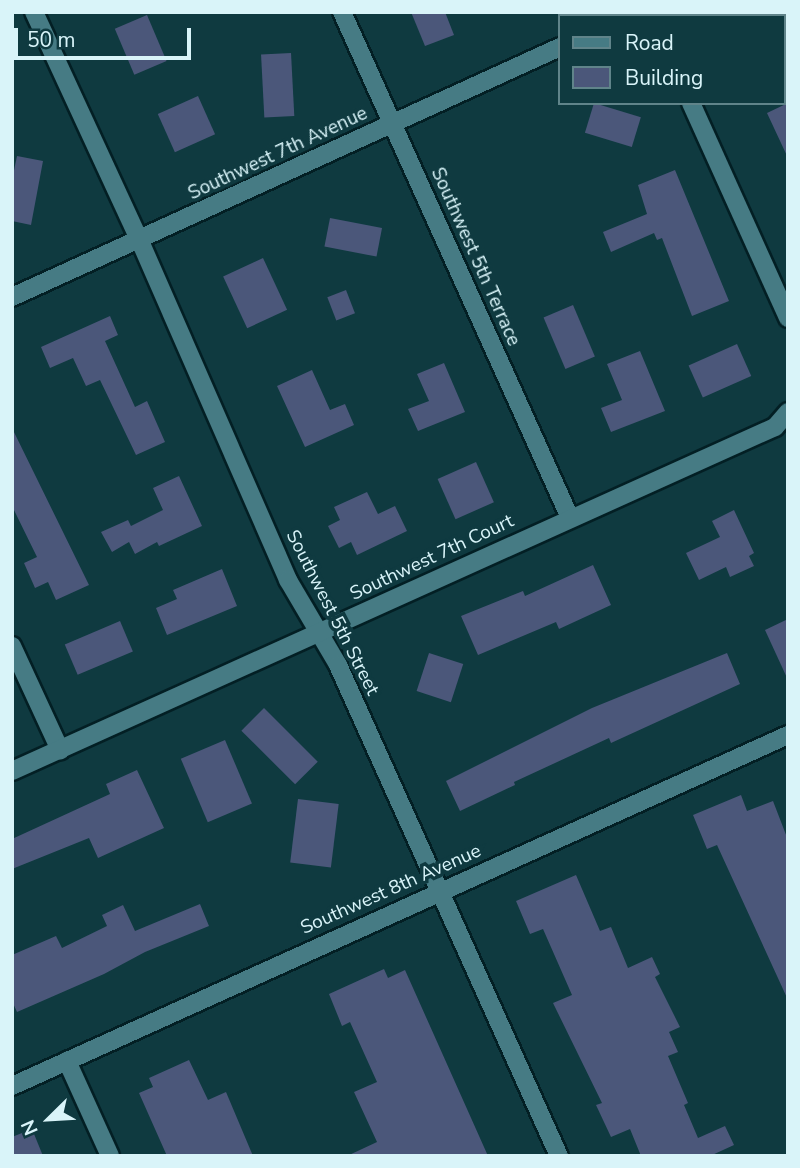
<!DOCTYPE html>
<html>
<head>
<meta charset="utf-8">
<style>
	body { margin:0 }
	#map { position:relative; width:800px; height:1168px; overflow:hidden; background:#0f3a40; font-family:"Nunito Sans",sans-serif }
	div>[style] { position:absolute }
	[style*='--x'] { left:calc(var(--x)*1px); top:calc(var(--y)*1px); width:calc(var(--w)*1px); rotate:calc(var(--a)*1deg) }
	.building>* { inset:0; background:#4b577a; transform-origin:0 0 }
	.roads { filter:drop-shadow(2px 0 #031f24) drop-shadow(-2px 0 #031f24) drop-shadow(0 2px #031f24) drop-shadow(0 -2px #031f24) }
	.street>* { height:18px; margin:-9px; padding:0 9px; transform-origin:9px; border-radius:9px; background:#467b84 }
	span { translate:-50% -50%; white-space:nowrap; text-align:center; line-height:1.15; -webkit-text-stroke:7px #0f3a40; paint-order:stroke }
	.street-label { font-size:19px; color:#d9f4f9 }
	.frame { position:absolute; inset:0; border:14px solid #d9f4f9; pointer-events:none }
	.legend { position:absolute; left:558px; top:14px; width:228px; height:91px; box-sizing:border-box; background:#0f3a40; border:2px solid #60848a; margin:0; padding:9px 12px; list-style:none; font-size:21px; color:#d9f4f9 }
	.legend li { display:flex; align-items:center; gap:14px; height:35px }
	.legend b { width:35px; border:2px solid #60848a }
	.north { position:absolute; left:14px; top:1084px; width:70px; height:70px; -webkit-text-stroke:5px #0f3a40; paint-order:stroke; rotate:246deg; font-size:19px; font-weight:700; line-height:28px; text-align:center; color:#d9f4f9 }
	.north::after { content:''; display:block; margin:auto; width:24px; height:32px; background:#d9f4f9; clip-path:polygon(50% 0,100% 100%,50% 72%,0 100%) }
	.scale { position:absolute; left:14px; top:28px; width:177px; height:32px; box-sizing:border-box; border:4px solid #d9f4f9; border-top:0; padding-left:9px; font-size:21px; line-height:24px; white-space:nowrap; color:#d9f4f9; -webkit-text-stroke:5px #0f3a40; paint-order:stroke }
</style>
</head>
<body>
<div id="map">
	<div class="building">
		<div style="clip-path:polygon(411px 12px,445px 12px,454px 35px,425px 46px)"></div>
		<div style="left:147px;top:15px;width:50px;height:35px;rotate:67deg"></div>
		<div style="left:291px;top:53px;width:63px;height:30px;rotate:87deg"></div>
		<div style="left:198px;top:96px;width:42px;height:44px;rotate:66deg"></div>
		<div style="left:594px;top:103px;width:49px;height:31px;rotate:17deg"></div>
		<div style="clip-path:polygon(788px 103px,788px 158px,767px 113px)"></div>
		<div style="clip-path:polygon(17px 156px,43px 161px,31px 225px,12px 221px,12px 180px)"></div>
		<div style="clip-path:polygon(675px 170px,729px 301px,692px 316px,662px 238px,657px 240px,654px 233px,611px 252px,603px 232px,647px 214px,638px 185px)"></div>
		<div style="left:330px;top:218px;width:53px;height:29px;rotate:11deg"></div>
		<div style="left:263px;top:258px;width:57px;height:44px;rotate:65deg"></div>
		<div style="left:346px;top:290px;width:25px;height:20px;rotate:69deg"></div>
		<div style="left:573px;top:305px;width:56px;height:32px;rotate:67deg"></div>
		<div style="clip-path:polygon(110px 316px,118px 335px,105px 341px,135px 407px,147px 401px,165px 442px,136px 455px,100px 380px,86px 386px,73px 358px,50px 368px,41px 347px)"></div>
		<div style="left:737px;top:344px;width:35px;height:53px;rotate:66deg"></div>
		<div style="clip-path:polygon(640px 351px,665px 411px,611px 432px,601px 408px,622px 400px,607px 364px)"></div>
		<div style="clip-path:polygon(444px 363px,465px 412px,418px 431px,408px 409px,429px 401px,417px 374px)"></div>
		<div style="clip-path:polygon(312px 370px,330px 410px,345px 404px,354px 425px,305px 447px,277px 386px)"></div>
		<div style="clip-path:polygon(12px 428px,89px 585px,56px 600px,48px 582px,35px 588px,24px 563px,37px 557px,12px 506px)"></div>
		<div style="left:476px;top:462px;width:44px;height:42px;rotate:66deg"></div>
		<div style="clip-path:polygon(179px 476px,202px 526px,159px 546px,157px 542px,135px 554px,129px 542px,112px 552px,101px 532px,128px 520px,131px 526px,163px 510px,153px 488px)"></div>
		<div style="clip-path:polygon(367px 492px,378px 514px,395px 506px,407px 531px,357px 555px,351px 542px,339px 548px,328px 526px,340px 520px,334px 507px)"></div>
		<div style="clip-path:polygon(734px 510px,754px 553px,749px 556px,754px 566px,730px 577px,726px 567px,699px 580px,686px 553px,720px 537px,712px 521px)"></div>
		<div style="clip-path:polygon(593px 565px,611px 605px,559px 629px,556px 622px,478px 655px,461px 616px,523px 591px,525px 596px)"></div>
		<div style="clip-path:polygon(222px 569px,237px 606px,167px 635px,156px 608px,177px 599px,173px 590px)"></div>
		<div style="clip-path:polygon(788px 619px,788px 680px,765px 630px)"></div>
		<div style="left:120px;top:621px;width:33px;height:60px;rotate:67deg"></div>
		<div style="left:429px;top:653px;width:36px;height:40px;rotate:18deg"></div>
		<div style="clip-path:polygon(727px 653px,740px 684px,611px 743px,609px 738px,514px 782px,515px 785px,460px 811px,446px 781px,592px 708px)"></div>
		<div style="left:264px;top:708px;width:76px;height:32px;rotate:45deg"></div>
		<div style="left:225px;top:740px;width:69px;height:48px;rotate:67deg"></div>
		<div style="clip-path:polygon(137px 770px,164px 828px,98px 858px,89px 838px,12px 869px,12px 839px,110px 794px,106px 784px)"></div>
		<div style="clip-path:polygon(741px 795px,747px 811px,773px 801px,788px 840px,788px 1000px,717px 845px,707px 849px,693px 815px)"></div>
		<div style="left:298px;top:799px;width:41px;height:64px;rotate:7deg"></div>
		<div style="clip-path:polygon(576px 875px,600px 931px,611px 927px,628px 968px,652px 957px,660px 974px,655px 977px,680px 1027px,669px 1032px,678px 1052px,668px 1056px,688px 1103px,684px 1105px,698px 1138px,725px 1126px,734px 1145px,710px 1156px,641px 1156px,630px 1129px,611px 1137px,596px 1105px,602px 1103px,553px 1003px,572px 995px,543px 929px,530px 934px,516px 901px)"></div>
		<div style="clip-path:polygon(200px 904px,209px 926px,145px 952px,104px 974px,17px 1012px,12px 1001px,12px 955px,56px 936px,62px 948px,107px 926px,102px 915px,123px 905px,135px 931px)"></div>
		<div style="clip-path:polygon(384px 969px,388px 978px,405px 970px,488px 1156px,347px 1156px,377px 1142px,354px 1092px,377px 1082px,350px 1022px,342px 1026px,329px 994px)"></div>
		<div style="clip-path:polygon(189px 1060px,208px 1100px,226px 1092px,253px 1156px,167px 1156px,139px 1093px,153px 1087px,149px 1078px)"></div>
		<div style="clip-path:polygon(32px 1129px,43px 1156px,12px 1156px,12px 1137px)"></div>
	</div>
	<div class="roads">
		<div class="street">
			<div style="--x:34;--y:12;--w:252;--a:65.2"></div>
			<div style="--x:140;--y:241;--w:370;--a:66.4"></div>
			<div style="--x:288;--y:580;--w:99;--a:59.5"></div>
			<div style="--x:338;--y:665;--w:538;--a:65.77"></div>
			<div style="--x:342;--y:12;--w:555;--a:65.74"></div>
			<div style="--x:650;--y:12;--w:4;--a:76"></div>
			<div style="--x:628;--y:16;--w:9;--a:-27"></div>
			<div style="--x:691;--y:103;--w:236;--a:65.7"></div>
			<div style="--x:12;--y:297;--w:602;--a:-24.52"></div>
			<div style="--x:12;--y:646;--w:115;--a:65.2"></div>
			<div style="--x:12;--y:771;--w:837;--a:-24.27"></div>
			<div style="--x:775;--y:427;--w:20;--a:-49"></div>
			<div style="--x:67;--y:1061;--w:104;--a:65.6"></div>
			<div style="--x:12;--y:1086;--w:852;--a:-24.34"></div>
		</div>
	</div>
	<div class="street-label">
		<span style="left:278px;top:154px;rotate:-25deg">Southwest 7th Avenue</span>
		<span style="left:475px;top:257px;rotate:66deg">Southwest 5th Terrace</span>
		<span style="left:432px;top:558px;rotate:-25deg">Southwest 7th Court</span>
		<span style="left:332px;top:613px;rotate:63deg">Southwest 5th Street</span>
		<span style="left:391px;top:890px;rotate:-24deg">Southwest 8th Avenue</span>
	</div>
	<div class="frame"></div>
	<ul class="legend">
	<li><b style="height:9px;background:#467b84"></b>Road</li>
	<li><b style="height:19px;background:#4b577a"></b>Building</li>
	</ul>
	<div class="north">N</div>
	<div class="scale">50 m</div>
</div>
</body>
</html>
